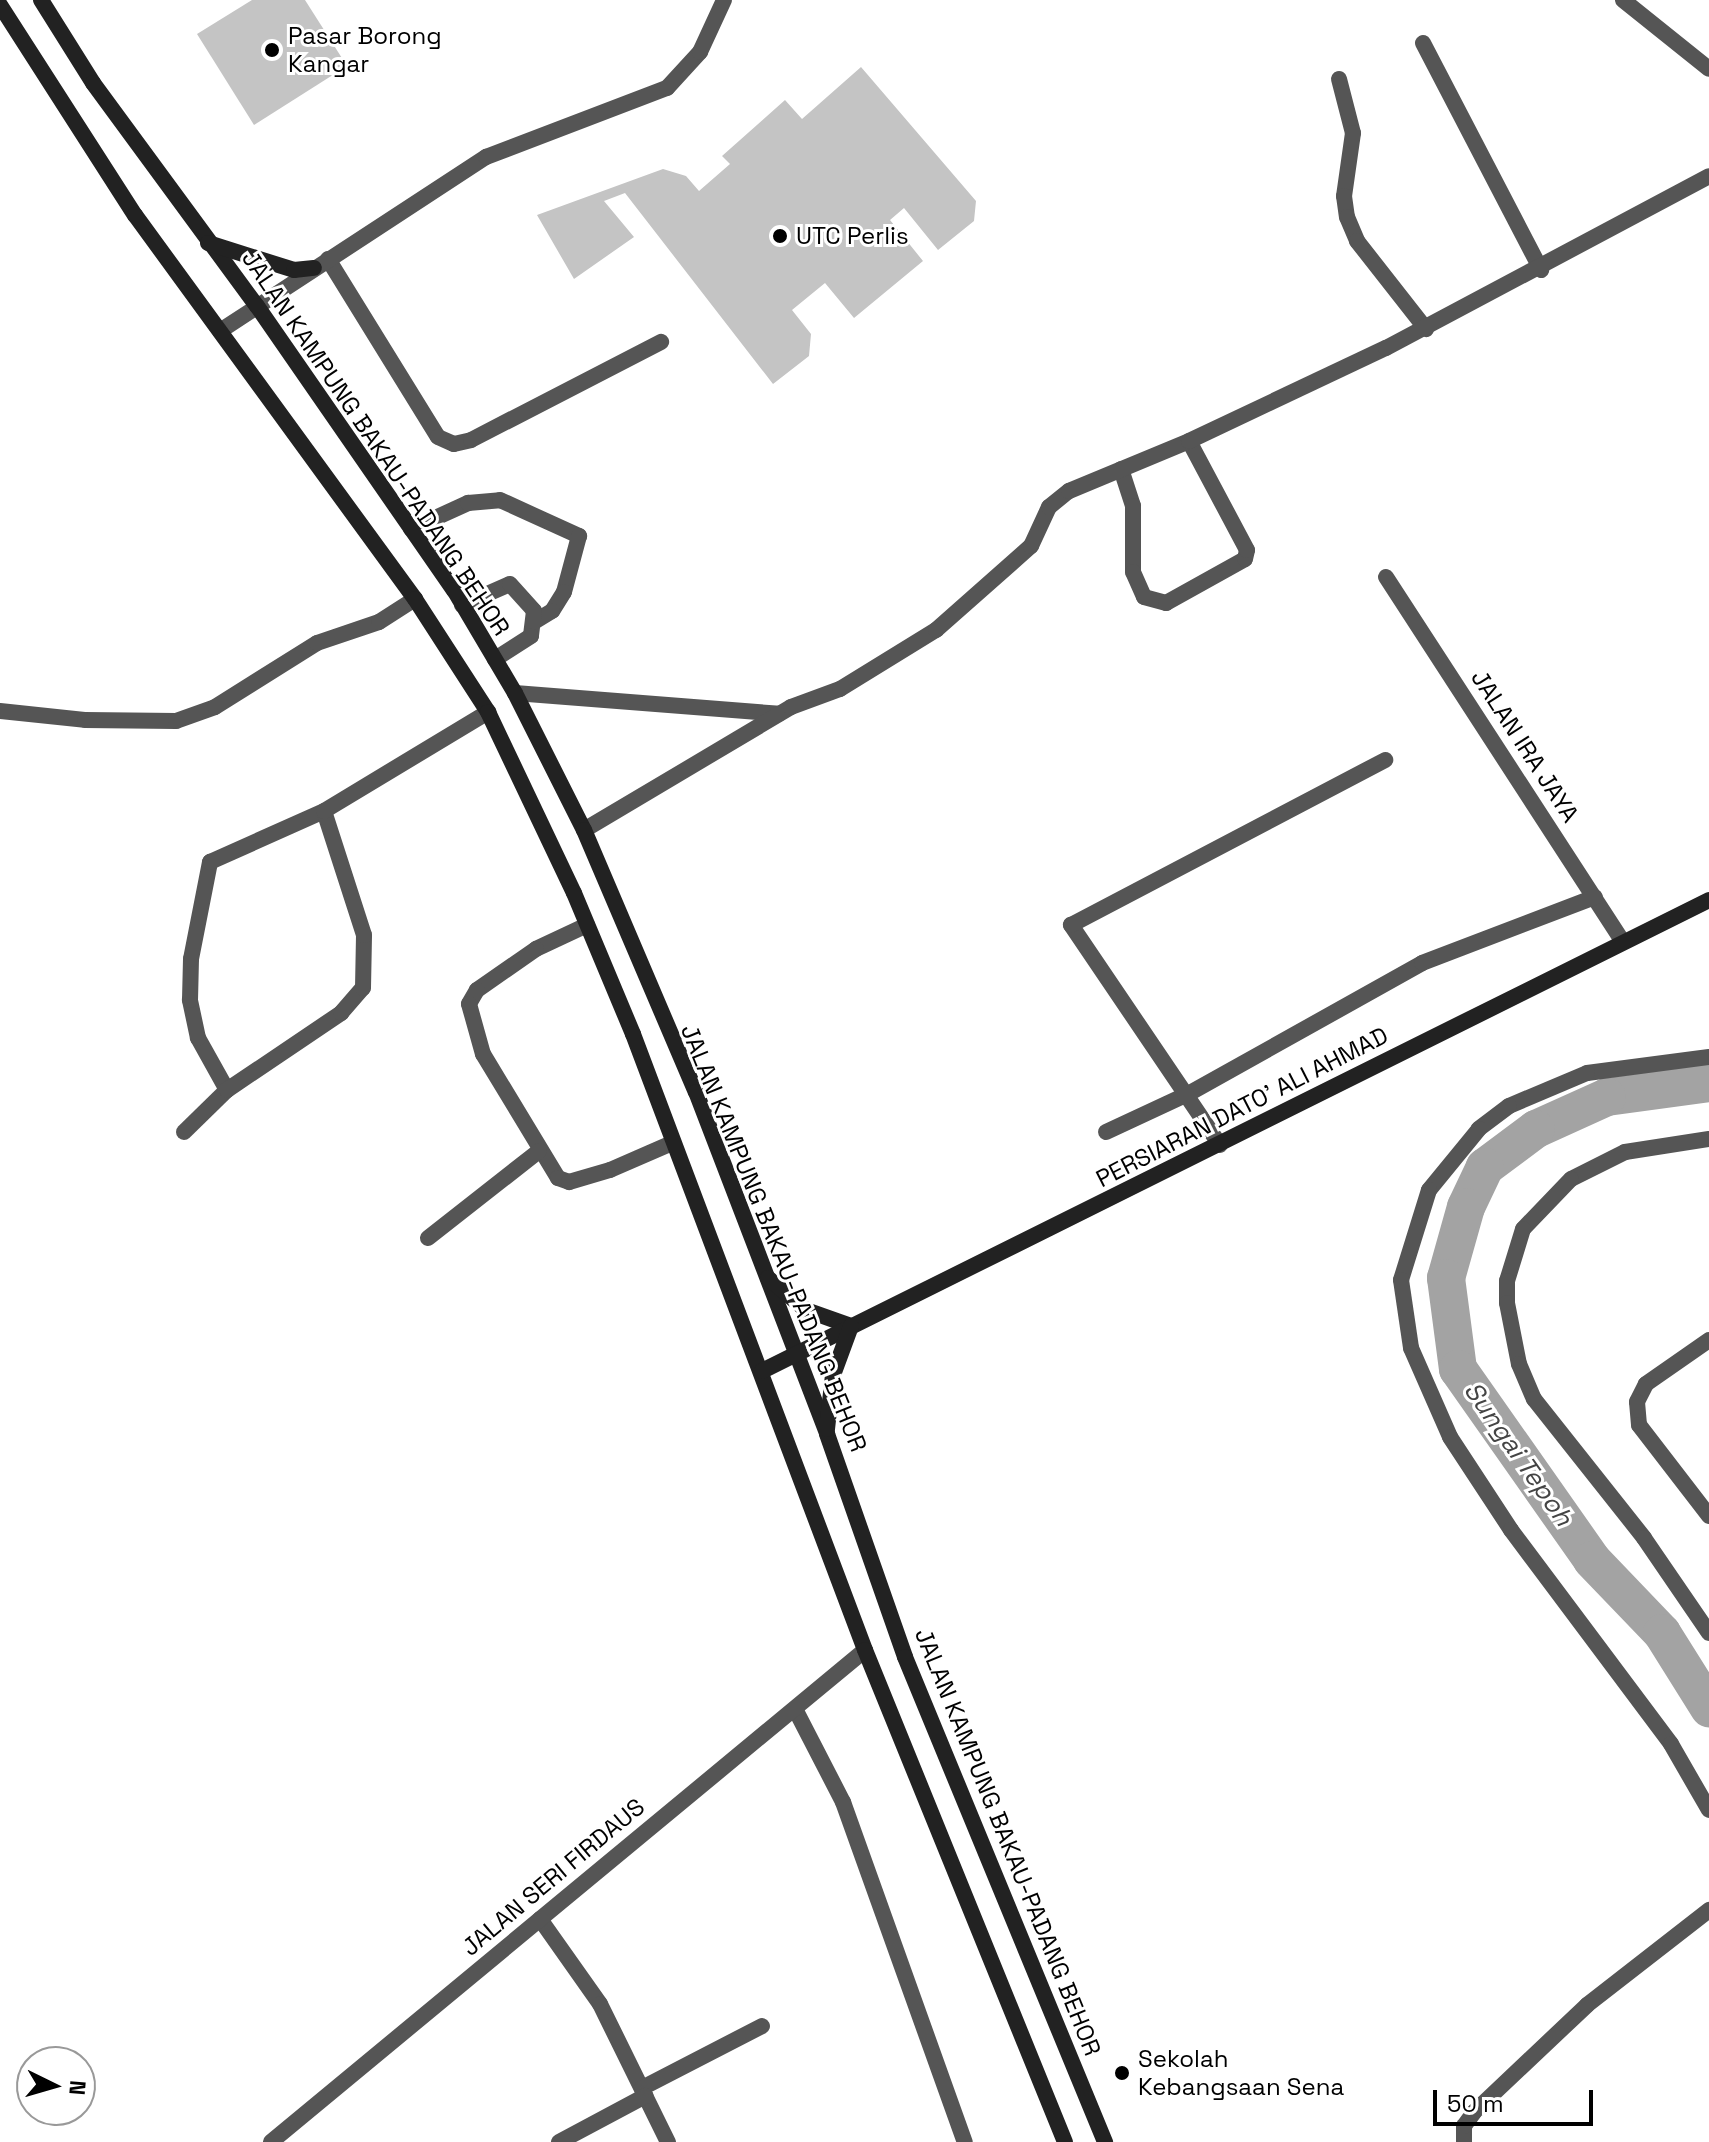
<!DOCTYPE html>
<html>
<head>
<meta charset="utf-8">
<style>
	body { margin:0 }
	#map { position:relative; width:1709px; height:2142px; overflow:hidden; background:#fff; font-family:"Space Grotesk",sans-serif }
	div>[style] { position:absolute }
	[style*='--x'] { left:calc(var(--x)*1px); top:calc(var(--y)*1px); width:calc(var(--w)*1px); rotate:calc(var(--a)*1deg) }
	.river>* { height:38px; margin:-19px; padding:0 19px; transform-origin:19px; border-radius:19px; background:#a3a3a3 }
	.building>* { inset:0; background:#c4c4c4 }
	.street>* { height:16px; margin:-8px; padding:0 8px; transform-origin:8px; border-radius:8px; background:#555 }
	.secondary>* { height:16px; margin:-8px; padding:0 8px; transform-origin:8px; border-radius:8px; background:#222 }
	.dots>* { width:22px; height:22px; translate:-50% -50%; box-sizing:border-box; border:4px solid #fff; border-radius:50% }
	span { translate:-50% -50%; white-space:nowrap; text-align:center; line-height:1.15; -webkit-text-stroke:6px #fff; paint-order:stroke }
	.poi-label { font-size:24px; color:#000 }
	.left { translate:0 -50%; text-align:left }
	.street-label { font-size:24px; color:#000 }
	.water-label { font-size:26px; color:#444; font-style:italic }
	.north { position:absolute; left:16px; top:2046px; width:80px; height:80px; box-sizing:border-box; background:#fff; border:2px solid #999; border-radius:50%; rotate:95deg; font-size:22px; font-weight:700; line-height:32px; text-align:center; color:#000 }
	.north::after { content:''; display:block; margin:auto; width:28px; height:36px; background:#000; clip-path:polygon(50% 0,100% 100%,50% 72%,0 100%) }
	.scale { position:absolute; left:1433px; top:2090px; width:160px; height:36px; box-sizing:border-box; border:4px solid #000; border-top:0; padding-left:10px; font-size:24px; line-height:28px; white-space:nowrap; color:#000; -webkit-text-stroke:6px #fff; paint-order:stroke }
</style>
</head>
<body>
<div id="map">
	<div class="river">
		<div style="--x:1709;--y:1083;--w:103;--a:172.2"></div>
		<div style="--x:1607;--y:1097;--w:78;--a:155.7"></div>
		<div style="--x:1536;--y:1129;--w:64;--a:143.3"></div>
		<div style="--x:1485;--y:1167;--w:44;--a:115.4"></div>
		<div style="--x:1466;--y:1207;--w:74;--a:105.7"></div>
		<div style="--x:1446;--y:1278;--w:92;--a:82.5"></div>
		<div style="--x:1458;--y:1369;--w:233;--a:54.9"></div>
		<div style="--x:1592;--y:1560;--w:101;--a:46.2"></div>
		<div style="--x:1662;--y:1633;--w:89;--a:57.9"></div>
	</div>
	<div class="building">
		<div style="clip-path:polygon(252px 0,305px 0,347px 66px,254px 125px,197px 34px)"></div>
		<div style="clip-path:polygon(861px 67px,976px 201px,974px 221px,938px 250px,904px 208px,890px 220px,923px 261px,854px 318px,825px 283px,792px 310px,811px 334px,809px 356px,773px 384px,625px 193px,604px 201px,634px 237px,574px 279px,537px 215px,663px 169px,686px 176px,699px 191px,730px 164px,722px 156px,785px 100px,802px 119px)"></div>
	</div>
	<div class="street">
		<div style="--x:1623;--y:0;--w:110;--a:38.7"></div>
		<div style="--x:1423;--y:43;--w:256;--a:62.5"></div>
		<div style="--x:1339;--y:79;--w:56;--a:75.5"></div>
		<div style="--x:1353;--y:133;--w:64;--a:98.1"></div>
		<div style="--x:1344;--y:196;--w:21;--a:82"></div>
		<div style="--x:1347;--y:217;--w:26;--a:67"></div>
		<div style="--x:1357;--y:241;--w:112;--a:51.9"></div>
		<div style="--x:328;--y:259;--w:209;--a:58.3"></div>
		<div style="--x:438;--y:437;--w:17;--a:24"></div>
		<div style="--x:454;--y:444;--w:17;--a:-13"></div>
		<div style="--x:471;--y:440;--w:214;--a:-27.3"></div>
		<div style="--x:220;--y:331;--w:318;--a:-33.2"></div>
		<div style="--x:486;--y:157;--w:194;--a:-20.9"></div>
		<div style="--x:667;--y:88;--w:49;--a:-47.5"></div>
		<div style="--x:700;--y:52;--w:57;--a:-65.2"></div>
		<div style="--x:1121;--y:469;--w:39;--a:72"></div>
		<div style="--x:1133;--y:506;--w:66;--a:90"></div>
		<div style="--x:1133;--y:572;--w:27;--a:66"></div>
		<div style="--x:1144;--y:597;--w:23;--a:15"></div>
		<div style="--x:1166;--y:603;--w:90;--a:-29.1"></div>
		<div style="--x:1245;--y:559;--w:9;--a:-77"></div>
		<div style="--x:1247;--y:550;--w:123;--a:-118"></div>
		<div style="--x:411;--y:529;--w:63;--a:-24.5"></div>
		<div style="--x:468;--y:503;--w:32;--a:-5"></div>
		<div style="--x:500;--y:500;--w:87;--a:24.5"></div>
		<div style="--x:579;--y:536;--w:58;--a:105"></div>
		<div style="--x:564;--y:592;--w:22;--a:122"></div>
		<div style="--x:552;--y:611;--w:21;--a:149"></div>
		<div style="--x:1386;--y:577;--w:435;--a:57"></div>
		<div style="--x:462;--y:605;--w:52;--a:-23.6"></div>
		<div style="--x:510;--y:584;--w:36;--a:48"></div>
		<div style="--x:534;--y:611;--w:25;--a:97"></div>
		<div style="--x:531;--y:636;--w:43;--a:147.4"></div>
		<div style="--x:515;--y:693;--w:265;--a:4.5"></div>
		<div style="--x:0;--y:711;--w:85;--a:6"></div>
		<div style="--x:85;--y:720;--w:91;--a:0.6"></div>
		<div style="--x:176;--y:721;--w:41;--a:-19.7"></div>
		<div style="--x:215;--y:707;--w:120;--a:-32.1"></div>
		<div style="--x:317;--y:643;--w:65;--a:-18.7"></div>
		<div style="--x:379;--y:622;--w:43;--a:-32.6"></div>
		<div style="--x:584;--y:830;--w:241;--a:-30.7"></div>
		<div style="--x:791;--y:707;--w:52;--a:-20.2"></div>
		<div style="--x:840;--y:689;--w:113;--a:-31.6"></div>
		<div style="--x:936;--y:630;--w:127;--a:-41.5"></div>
		<div style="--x:1031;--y:546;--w:43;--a:-65.2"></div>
		<div style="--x:1049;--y:507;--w:26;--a:-39"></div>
		<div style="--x:1069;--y:491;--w:130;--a:-22.6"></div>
		<div style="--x:1189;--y:441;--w:218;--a:-25.3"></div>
		<div style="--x:1386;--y:348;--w:366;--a:-28"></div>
		<div style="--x:587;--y:925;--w:56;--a:154.8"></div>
		<div style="--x:536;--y:949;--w:72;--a:145.2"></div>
		<div style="--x:477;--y:990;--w:16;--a:120"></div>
		<div style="--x:469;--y:1004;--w:52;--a:74.4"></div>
		<div style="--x:483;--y:1054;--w:145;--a:58.8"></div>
		<div style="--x:558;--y:1178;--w:12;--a:20"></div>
		<div style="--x:569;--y:1182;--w:43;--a:-16.3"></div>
		<div style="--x:610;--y:1170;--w:68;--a:-23.5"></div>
		<div style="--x:1709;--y:1057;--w:123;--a:172.5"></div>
		<div style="--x:1587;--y:1073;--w:85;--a:157.1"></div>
		<div style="--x:1509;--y:1106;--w:38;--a:143"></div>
		<div style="--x:1479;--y:1129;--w:79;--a:129.3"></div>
		<div style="--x:1429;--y:1190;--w:94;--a:107.3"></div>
		<div style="--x:1401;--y:1280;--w:69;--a:81.6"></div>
		<div style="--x:1411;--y:1348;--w:97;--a:66.3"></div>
		<div style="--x:1450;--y:1437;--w:111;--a:56.7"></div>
		<div style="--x:1511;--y:1530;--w:267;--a:53.2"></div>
		<div style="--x:1671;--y:1744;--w:76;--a:60.1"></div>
		<div style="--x:227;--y:1090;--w:60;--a:-119.1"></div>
		<div style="--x:198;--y:1038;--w:39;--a:-102"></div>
		<div style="--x:190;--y:1000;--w:41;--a:-88.6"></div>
		<div style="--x:191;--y:959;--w:99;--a:-78.9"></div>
		<div style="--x:210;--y:862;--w:125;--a:-24.1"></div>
		<div style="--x:184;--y:1132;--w:60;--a:-44.3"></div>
		<div style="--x:227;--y:1090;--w:138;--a:-34"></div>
		<div style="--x:341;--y:1013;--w:33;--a:-49"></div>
		<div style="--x:363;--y:988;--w:53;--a:-88.9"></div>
		<div style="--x:364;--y:935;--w:130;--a:-107.9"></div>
		<div style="--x:324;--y:811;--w:192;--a:-31.1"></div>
		<div style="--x:1106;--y:1132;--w:90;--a:-24.9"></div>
		<div style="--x:1188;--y:1094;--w:268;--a:-29.2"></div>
		<div style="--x:1422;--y:963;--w:185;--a:-20.9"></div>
		<div style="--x:1709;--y:1139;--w:85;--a:171.2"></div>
		<div style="--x:1625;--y:1152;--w:60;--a:153.4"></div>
		<div style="--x:1571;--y:1179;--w:69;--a:133.8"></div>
		<div style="--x:1523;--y:1229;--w:54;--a:107.1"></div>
		<div style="--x:1507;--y:1281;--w:22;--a:90"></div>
		<div style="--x:1507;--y:1303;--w:62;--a:78.9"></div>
		<div style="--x:1519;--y:1364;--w:38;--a:67"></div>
		<div style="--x:1534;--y:1399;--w:177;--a:51.6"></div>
		<div style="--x:1644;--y:1538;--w:115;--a:55.6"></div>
		<div style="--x:1220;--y:1145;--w:266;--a:-124.1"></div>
		<div style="--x:1071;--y:925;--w:355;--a:-27.7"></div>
		<div style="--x:428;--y:1238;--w:141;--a:-38.1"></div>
		<div style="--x:1709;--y:1340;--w:77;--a:145.1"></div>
		<div style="--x:1646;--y:1384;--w:20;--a:117"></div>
		<div style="--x:1637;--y:1402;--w:23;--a:85"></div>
		<div style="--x:1639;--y:1425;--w:115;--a:52.4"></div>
		<div style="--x:795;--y:1709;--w:105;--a:62.7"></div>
		<div style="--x:843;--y:1802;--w:361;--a:70.3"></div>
		<div style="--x:540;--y:1919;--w:104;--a:54.8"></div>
		<div style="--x:600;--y:2004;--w:154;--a:63.8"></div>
		<div style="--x:642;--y:2088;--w:135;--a:-27.3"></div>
		<div style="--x:271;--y:2142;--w:771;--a:-39.63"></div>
		<div style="--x:559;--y:2142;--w:98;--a:-28.1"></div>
		<div style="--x:1464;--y:2142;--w:16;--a:-90"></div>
		<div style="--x:1464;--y:2126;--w:17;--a:-54"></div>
		<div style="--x:1474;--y:2112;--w:156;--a:-43.4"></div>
		<div style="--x:1587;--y:2005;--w:155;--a:-37.9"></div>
	</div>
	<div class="secondary">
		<div style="--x:41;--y:0;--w:98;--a:57.9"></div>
		<div style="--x:93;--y:83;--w:277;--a:53.7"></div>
		<div style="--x:257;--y:306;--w:346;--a:55.3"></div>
		<div style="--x:454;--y:590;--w:120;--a:59.4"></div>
		<div style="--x:515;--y:693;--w:153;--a:63.3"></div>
		<div style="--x:584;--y:830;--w:285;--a:66.9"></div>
		<div style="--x:696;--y:1092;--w:366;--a:69"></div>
		<div style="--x:827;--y:1434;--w:236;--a:70.7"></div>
		<div style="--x:905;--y:1657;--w:525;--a:67.59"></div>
		<div style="--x:0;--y:5;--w:250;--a:57.3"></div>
		<div style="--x:135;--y:215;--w:475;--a:53.9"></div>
		<div style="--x:415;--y:599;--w:135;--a:57.1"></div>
		<div style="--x:488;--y:712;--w:200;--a:64.6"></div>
		<div style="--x:574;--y:893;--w:153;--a:67.3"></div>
		<div style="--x:633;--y:1034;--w:658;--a:69.36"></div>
		<div style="--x:865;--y:1650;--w:531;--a:67.88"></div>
		<div style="--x:208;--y:243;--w:90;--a:17.4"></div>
		<div style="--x:294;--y:270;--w:20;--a:-6"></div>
		<div style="--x:768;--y:1278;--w:50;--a:40.1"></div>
		<div style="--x:806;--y:1310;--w:48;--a:19.6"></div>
		<div style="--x:762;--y:1371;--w:1058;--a:-26.44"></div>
		<div style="--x:827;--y:1429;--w:54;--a:-83.7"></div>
		<div style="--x:833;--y:1375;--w:52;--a:-69.8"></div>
	</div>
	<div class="dots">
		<div style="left:272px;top:50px;background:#000"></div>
		<div style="left:780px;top:236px;background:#000"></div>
		<div style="left:1122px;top:2073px;background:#000"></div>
	</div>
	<div class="poi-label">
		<span class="left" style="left:288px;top:50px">Pasar Borong<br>Kangar</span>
		<span class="left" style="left:796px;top:236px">UTC Perlis</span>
		<span class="left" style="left:1138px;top:2073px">Sekolah<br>Kebangsaan Sena</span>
	</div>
	<div class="street-label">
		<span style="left:376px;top:443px;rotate:56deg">JALAN KAMPUNG BAKAU-PADANG BEHOR</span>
		<span style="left:1525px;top:746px;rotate:57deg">JALAN IRA JAYA</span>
		<span style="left:1242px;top:1107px;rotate:-27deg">PERSIARAN DATO' ALI AHMAD</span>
		<span style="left:774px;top:1238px;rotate:68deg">JALAN KAMPUNG BAKAU-PADANG BEHOR</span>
		<span style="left:1008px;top:1842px;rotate:68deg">JALAN KAMPUNG BAKAU-PADANG BEHOR</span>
		<span style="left:553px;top:1877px;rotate:-40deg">JALAN SERI FIRDAUS</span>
	</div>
	<div class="water-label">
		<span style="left:1518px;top:1454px;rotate:55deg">Sungai Tepoh</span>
	</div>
	<div class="north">N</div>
	<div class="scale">50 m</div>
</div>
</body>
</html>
